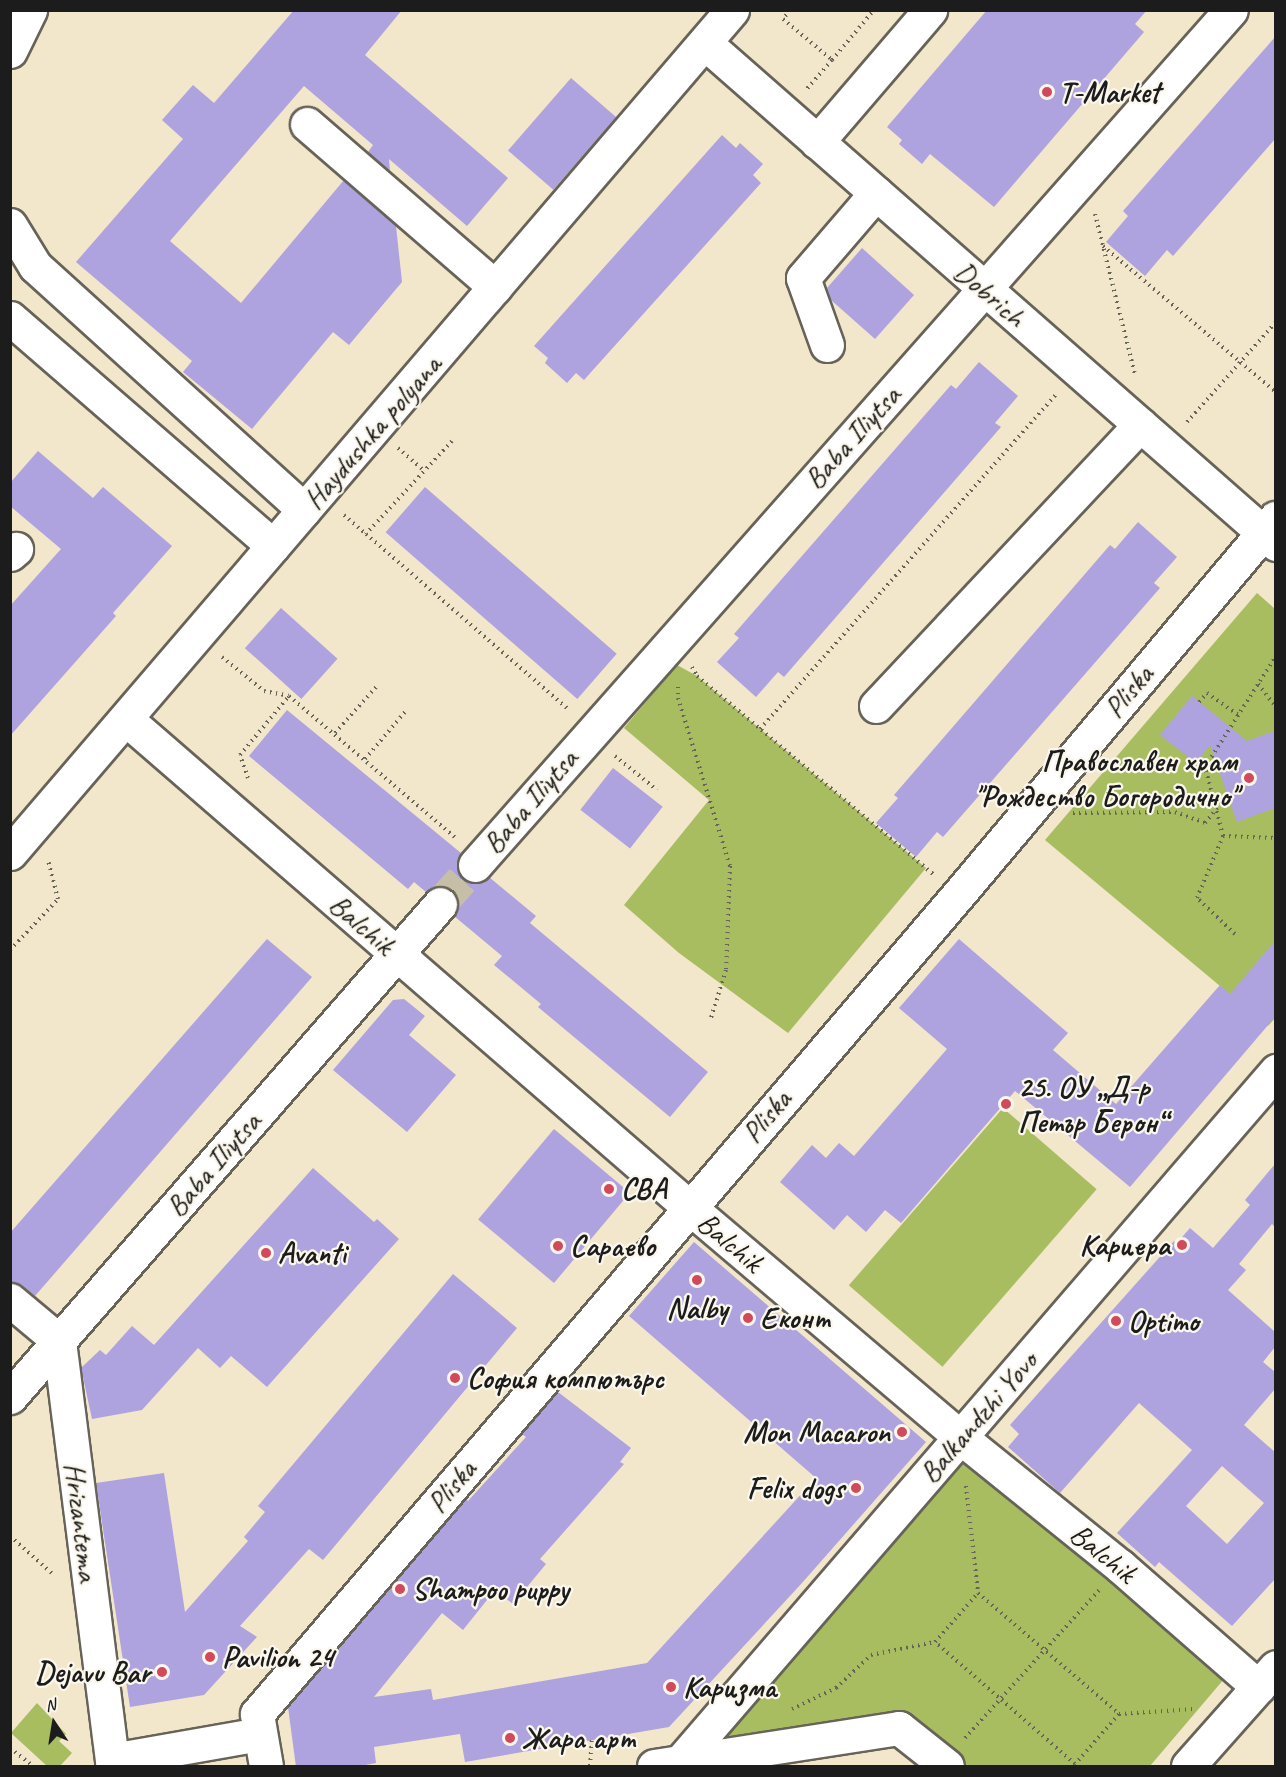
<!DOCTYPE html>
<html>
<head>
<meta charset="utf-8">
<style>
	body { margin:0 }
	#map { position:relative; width:1286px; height:1777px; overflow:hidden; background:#f2e6cb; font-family:Caveat,sans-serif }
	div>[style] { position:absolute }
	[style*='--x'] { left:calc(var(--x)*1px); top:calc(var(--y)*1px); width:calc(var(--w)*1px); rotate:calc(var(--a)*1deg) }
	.green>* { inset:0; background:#a8bc60; transform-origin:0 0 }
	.building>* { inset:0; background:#aea2df; transform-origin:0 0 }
	.minor-tunnel>* { height:33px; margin-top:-16.5px; transform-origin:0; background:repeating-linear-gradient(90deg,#c7bea8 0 33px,transparent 0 49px) }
	.path>* { height:4px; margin-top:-2px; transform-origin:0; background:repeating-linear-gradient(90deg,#676359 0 1.5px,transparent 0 6px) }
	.roads { filter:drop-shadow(2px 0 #676359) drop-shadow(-2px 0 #676359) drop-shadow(0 2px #676359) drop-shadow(0 -2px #676359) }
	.minor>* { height:33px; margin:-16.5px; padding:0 16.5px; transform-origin:16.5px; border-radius:16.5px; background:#fff }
	.dots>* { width:16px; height:16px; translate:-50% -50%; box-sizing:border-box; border:3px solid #fbf7ec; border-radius:50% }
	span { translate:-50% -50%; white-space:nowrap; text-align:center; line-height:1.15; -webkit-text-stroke:4.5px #fbf7ec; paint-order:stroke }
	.poi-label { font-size:30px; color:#1c1c1c; font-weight:700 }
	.left { translate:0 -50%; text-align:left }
	.right { translate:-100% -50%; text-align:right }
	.street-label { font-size:30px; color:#1c1c1c }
	.frame { position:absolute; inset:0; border:12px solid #1c1c1c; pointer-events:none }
	.north { position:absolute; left:24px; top:1693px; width:60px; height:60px; -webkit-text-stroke:4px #fbf7ec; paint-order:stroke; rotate:348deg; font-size:16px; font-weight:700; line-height:24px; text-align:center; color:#1c1c1c }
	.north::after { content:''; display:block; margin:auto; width:21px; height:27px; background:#1c1c1c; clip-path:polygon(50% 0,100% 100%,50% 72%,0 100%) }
</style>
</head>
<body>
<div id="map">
	<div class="green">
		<div style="clip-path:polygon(1257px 593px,1275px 609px,1276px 1017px,1268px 1026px,1045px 840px)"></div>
		<div style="clip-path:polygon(677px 665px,697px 676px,926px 868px,788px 1033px,679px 953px,624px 905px,709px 800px,624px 728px)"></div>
		<div style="left:1003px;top:1108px;width:124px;height:235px;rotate:41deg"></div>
		<div style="clip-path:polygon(961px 1456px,1224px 1679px,1150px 1766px,962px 1766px,902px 1715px,716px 1743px)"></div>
		<div style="clip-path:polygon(37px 1703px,66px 1734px,59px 1741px,72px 1753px,60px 1766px,47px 1766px,11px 1733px)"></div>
	</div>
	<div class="building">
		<div style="clip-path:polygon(294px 10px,402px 10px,365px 55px,508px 178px,467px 226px,389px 159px,390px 171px,368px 152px,373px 145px,304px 86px,170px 241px,241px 303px,344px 180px,396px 226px,402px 282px,349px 345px,333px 332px,252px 429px,183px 372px,192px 361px,76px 262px,183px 139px,162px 120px,193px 85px,214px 103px)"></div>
		<div style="clip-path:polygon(987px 10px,1147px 10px,1135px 24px,1144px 32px,994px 207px,930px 154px,922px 164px,899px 144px,902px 140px,887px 127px)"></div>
		<div style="clip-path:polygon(1275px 37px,1275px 139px,1173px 256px,1167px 250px,1145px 276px,1106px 242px,1128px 216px,1123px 211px)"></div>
		<div style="left:571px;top:78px;width:60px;height:96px;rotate:41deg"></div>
		<div style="clip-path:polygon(722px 135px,736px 148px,740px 143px,763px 164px,753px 175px,761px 183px,584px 380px,576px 373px,567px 383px,545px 363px,548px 358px,534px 346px)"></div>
		<div style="clip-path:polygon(862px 248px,914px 295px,875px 339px,831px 300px,827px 288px)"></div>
		<div style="clip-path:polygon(979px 362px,1018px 396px,995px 423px,1001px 427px,784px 677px,778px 672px,756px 697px,717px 662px,739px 638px,734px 634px,951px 385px,956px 389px)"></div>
		<div style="clip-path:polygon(38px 451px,93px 498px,103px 487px,172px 546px,113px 613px,116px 616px,10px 736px,10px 606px,61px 549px,10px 506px,10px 483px)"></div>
		<div style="left:425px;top:487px;width:254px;height:60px;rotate:41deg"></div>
		<div style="clip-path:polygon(1138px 522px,1177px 557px,1154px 583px,1160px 588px,943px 837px,937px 832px,916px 857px,876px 823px,898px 798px,894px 795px,1110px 545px,1115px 549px)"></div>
		<div style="left:281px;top:608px;width:76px;height:54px;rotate:42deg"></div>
		<div style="clip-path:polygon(1192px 696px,1247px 741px,1275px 731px,1275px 808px,1237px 822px,1210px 745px,1196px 763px,1160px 735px)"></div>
		<div style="clip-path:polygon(287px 710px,461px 853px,457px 861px,457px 870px,463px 879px,471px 883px,480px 883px,489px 877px,536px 916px,530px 923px,708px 1072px,670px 1117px,538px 1007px,541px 1004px,494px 965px,502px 956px,454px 916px,458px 907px,458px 898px,452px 890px,443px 886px,435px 886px,426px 892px,414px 882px,408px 889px,249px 756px)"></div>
		<div style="left:613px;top:768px;width:63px;height:53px;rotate:38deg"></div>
		<div style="clip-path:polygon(267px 939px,312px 977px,35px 1296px,22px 1285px,10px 1282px,10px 1233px)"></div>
		<div style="clip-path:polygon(959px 939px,1068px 1033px,1053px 1050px,1116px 1104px,1220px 985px,1230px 994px,1275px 941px,1275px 1017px,1130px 1187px,1015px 1091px,901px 1223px,885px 1210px,866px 1232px,847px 1215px,834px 1230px,780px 1182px,812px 1145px,826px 1158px,839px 1143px,854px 1156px,947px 1049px,899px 1008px)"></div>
		<div style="clip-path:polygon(404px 999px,425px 1016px,409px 1035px,456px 1075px,407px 1132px,333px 1070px,393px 1000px)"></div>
		<div style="left:554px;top:1129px;width:99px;height:118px;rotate:40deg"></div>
		<div style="clip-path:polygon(evenodd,1275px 1164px,1275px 1227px,1272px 1224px,1239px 1264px,1246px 1270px,1228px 1290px,1275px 1332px,1275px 1347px,1263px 1362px,1275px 1372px,1275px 1389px,1244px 1425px,1275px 1452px,1275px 1579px,1232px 1626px,1159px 1562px,1155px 1567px,1117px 1533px,1192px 1450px,1139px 1403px,1060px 1493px,1008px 1447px,1019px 1434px,1010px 1425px,1174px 1241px,1177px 1243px,1190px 1228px,1213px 1248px,1250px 1205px,1245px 1200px,1275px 1164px,1222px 1466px,1264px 1503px,1227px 1544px,1186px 1506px,1222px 1466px)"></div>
		<div style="clip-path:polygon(313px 1168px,374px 1222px,377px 1219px,399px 1239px,267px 1387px,231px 1356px,220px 1368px,198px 1348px,142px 1410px,92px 1419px,81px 1368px,100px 1350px,106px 1355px,132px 1326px,154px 1345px)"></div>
		<div style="clip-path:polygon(694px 1242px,926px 1442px,802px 1583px,669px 1727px,465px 1762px,460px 1734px,374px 1747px,376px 1763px,355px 1767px,296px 1767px,288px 1707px,466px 1499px,468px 1501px,526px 1437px,522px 1434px,558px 1392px,631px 1448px,620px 1462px,624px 1464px,540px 1559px,546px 1564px,513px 1604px,495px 1590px,463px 1630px,442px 1613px,374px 1697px,431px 1689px,433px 1700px,647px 1663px,816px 1478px,629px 1316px)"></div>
		<div style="clip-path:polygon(453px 1274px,517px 1328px,323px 1560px,309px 1549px,240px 1626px,257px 1637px,204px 1695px,130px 1707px,96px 1483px,164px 1473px,185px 1612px,248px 1541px,244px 1537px,265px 1512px,258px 1506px)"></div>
	</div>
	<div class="minor-tunnel">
		<div style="--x:440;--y:904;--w:52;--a:-48.1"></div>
	</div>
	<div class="path">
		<div style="--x:790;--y:10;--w:11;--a:128"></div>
		<div style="--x:783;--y:19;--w:64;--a:39.9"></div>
		<div style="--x:832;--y:60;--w:38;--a:131"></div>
		<div style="--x:832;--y:60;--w:65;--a:-50"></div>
		<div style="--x:1095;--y:214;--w:166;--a:76"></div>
		<div style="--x:1103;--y:246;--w:226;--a:40.2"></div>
		<div style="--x:1187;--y:422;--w:134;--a:-48.3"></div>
		<div style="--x:452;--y:441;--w:127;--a:132.8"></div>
		<div style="--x:366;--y:534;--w:269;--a:40.9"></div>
		<div style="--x:398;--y:448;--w:35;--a:41"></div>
		<div style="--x:344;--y:515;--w:29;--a:41"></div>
		<div style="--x:222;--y:657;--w:54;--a:39"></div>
		<div style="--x:264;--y:691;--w:25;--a:11"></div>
		<div style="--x:289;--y:696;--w:219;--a:40.4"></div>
		<div style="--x:692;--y:667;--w:10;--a:61"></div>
		<div style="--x:697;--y:676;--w:309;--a:40"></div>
		<div style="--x:1258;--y:684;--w:29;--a:52"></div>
		<div style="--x:678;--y:687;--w:11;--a:90"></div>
		<div style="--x:678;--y:698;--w:176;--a:72.8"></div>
		<div style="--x:730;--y:866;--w:104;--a:92.2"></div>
		<div style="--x:726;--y:970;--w:50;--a:107.4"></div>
		<div style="--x:1199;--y:702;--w:12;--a:-48"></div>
		<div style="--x:1207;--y:693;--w:38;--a:35"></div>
		<div style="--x:760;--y:729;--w:446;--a:-48.5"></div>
		<div style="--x:335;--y:733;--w:62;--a:-48.3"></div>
		<div style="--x:615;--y:756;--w:54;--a:39"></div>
		<div style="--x:365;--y:759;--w:62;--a:-49.6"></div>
		<div style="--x:248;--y:778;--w:24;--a:-109"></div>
		<div style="--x:240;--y:755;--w:77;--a:-50.3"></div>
		<div style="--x:1073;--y:813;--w:102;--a:-0.6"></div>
		<div style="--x:1175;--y:812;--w:32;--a:20"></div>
		<div style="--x:1205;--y:823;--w:36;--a:-51"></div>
		<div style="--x:1223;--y:836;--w:53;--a:2.2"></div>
		<div style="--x:1235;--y:934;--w:52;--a:-136.5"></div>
		<div style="--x:1197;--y:898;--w:67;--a:-67.2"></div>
		<div style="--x:1223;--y:836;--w:71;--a:-104.6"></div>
		<div style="--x:1205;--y:767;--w:132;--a:-57.4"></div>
		<div style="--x:10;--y:950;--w:70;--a:-46.7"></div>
		<div style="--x:58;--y:899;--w:40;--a:-104.4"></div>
		<div style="--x:966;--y:1486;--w:108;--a:83.6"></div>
		<div style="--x:10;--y:1536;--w:59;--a:41.6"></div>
		<div style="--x:792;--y:1709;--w:49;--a:-25.5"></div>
		<div style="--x:836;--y:1688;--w:48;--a:-43.3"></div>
		<div style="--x:871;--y:1655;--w:65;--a:-11.5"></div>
		<div style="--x:935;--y:1642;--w:65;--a:-48.7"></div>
		<div style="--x:978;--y:1593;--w:186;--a:40.6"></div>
		<div style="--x:1119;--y:1714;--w:67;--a:131.3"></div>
		<div style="--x:1075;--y:1764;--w:186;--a:-138.9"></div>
		<div style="--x:1119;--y:1714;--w:74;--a:-3.9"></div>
		<div style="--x:965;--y:1738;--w:200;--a:-47.8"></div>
		<div style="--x:10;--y:1748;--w:29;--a:38"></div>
		<div style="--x:590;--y:1766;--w:26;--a:-86"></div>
	</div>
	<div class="roads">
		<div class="minor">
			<div style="--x:705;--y:43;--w:760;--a:41.26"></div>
			<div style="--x:10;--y:51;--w:46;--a:-64"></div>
			<div style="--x:307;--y:124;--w:249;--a:40.9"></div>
			<div style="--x:817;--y:142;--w:174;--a:-49.4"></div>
			<div style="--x:10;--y:225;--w:48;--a:58.6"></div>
			<div style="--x:35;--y:266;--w:363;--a:42.2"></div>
			<div style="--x:10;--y:318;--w:348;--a:40.9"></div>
			<div style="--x:827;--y:345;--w:71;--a:-109.7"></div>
			<div style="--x:803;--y:278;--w:112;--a:-49.3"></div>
			<div style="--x:10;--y:554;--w:8;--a:-40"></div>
			<div style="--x:876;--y:706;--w:386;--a:-46.8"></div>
			<div style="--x:126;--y:719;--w:745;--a:40.92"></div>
			<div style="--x:689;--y:1207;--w:355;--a:40.3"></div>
			<div style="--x:960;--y:1437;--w:206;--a:38.9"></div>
			<div style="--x:1120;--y:1566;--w:184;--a:41.2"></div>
			<div style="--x:10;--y:853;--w:1110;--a:-49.42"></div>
			<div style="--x:475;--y:865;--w:1141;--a:-48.52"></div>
			<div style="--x:10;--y:1300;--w:64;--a:39.9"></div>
			<div style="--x:59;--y:1341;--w:428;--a:82.8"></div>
			<div style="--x:10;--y:1397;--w:654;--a:-48.9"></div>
			<div style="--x:112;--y:1760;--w:150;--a:-10"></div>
			<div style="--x:680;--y:1762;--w:913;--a:-49.22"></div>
			<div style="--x:266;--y:1766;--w:53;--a:-99.8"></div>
			<div style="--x:257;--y:1714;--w:1078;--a:-49.44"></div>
			<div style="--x:958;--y:895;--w:493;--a:-49.9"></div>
			<div style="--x:654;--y:1766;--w:248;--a:-8.8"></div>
			<div style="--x:899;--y:1728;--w:61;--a:38.4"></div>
			<div style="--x:1188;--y:1766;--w:132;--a:-48.4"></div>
		</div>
	</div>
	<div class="dots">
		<div style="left:1047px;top:92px;background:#d1495b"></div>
		<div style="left:1249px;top:778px;background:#d1495b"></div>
		<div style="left:1006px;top:1104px;background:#d1495b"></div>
		<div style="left:609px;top:1189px;background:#d1495b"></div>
		<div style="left:1182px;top:1245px;background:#d1495b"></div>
		<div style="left:558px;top:1246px;background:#d1495b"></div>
		<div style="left:266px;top:1253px;background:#d1495b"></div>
		<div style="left:697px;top:1280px;background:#d1495b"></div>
		<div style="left:748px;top:1318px;background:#d1495b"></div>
		<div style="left:1116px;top:1321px;background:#d1495b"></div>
		<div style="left:455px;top:1378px;background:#d1495b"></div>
		<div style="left:902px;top:1432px;background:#d1495b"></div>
		<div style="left:856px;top:1488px;background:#d1495b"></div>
		<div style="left:400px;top:1589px;background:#d1495b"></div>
		<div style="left:210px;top:1657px;background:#d1495b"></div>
		<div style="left:162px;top:1672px;background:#d1495b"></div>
		<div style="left:671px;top:1687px;background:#d1495b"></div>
		<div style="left:510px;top:1738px;background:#d1495b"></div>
	</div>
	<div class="poi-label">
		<span class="left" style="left:1059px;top:92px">T-Market</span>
		<span class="right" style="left:1237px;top:778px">Православен храм<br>"Рождество Богородично"</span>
		<span class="left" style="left:1018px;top:1104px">25. ОУ „Д-р<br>Петър Берон“</span>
		<span class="left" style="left:621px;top:1189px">CBA</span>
		<span class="right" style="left:1170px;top:1245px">Кариера</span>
		<span class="left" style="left:570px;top:1246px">Сараево</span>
		<span class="left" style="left:278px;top:1253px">Avanti</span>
		<span style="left:697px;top:1308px">Nalby</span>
		<span class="left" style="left:760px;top:1318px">Еконт</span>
		<span class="left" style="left:1128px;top:1321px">Optimo</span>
		<span class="left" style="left:467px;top:1378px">София компютърс</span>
		<span class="right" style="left:890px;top:1432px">Mon Macaron</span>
		<span class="right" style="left:844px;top:1488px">Felix dogs</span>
		<span class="left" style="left:412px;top:1589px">Shampoo puppy</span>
		<span class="left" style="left:222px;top:1657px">Pavilion 24</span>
		<span class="right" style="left:150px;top:1672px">Dejavu Bar</span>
		<span class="left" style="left:683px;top:1687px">Каризма</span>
		<span class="left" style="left:522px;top:1738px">Жара арт</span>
	</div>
	<div class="street-label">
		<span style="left:990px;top:294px;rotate:41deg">Dobrich</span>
		<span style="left:372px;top:432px;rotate:-49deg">Haydushka polyana</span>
		<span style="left:852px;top:437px;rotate:-48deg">Baba Iliytsa</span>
		<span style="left:1128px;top:691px;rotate:-50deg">Pliska</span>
		<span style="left:530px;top:801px;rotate:-49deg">Baba Iliytsa</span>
		<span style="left:362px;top:924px;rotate:41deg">Balchik</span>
		<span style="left:766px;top:1116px;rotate:-50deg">Pliska</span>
		<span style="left:213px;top:1164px;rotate:-49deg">Baba Iliytsa</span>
		<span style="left:730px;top:1242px;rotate:40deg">Balchik</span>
		<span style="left:978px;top:1417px;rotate:-49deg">Balkandzhi Yovo</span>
		<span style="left:451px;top:1486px;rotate:-50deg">Pliska</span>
		<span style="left:82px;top:1522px;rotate:83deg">Hrizantema</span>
		<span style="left:1103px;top:1553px;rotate:39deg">Balchik</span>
	</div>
	<div class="frame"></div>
	<div class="north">N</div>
</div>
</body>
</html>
